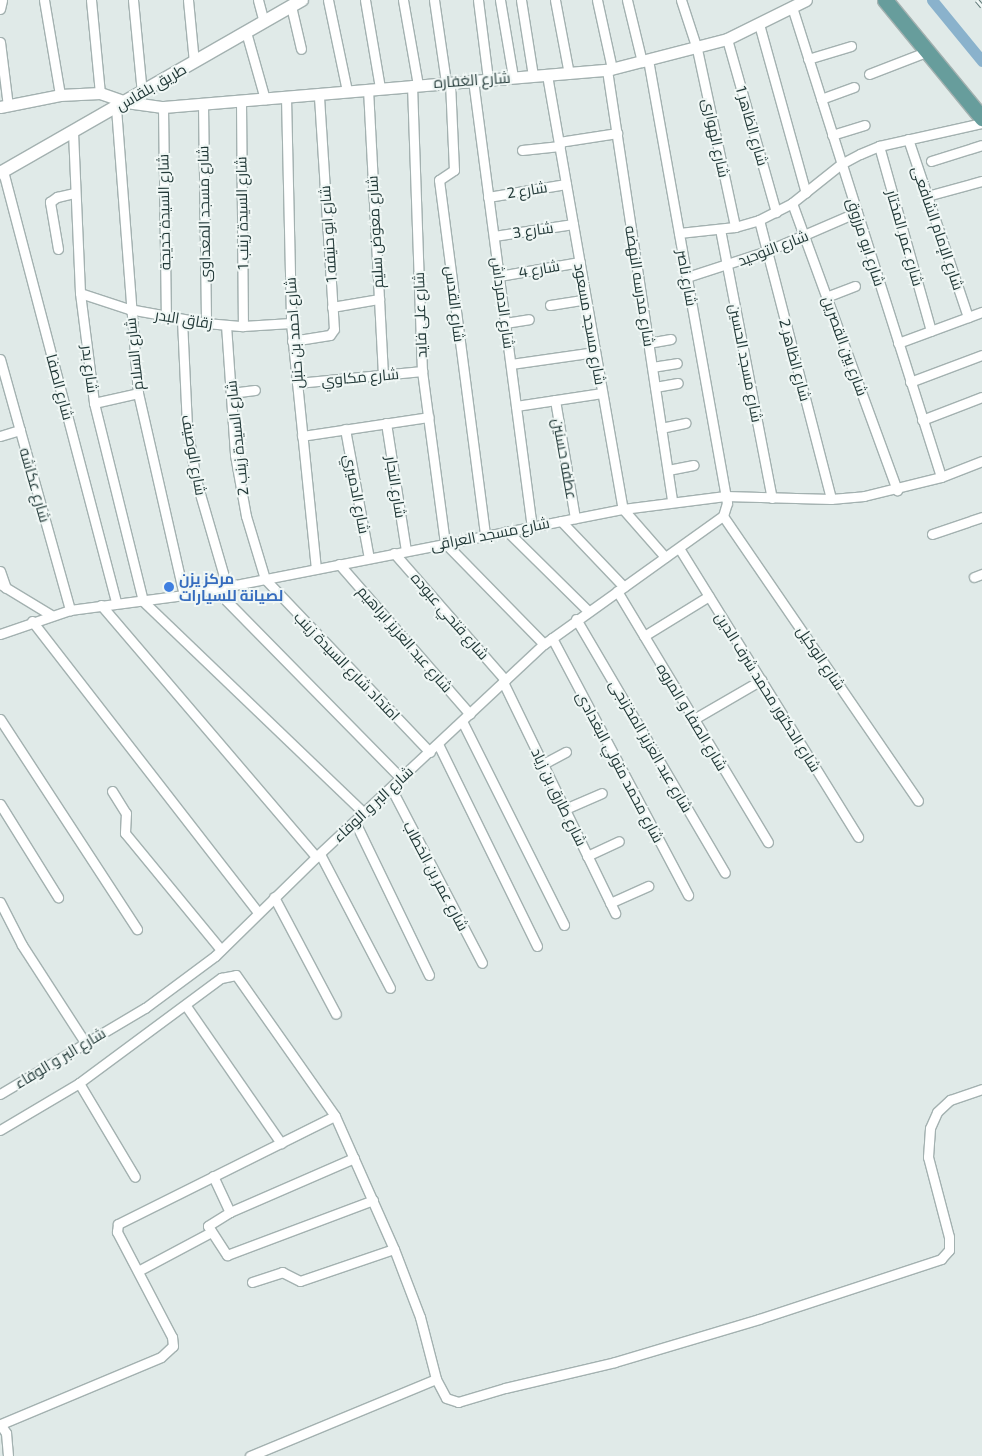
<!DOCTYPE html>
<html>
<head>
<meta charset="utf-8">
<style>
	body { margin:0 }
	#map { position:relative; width:982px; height:1456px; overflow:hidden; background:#e0eae8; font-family:"Exo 2",Cairo,sans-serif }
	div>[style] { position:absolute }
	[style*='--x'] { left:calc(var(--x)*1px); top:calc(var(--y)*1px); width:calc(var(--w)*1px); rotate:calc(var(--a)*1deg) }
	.canal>* { height:11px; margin:-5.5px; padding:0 5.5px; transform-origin:5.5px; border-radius:5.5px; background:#8ab2cc }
	.roads { filter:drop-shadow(1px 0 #a3b1b0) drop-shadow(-1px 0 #a3b1b0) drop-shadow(0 1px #a3b1b0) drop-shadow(0 -1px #a3b1b0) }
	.minor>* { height:9px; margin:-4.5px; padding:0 4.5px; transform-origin:4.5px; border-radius:4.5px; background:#fff }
	.tertiary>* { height:11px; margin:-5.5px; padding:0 5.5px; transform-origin:5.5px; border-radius:5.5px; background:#fff }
	.secondary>* { height:12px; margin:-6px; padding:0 6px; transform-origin:6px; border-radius:6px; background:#fff }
	.primary>* { height:15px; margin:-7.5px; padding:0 7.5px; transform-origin:7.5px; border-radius:7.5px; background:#679d9c }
	.rail>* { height:5px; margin-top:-2.5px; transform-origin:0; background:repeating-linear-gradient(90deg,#f0f7f5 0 9px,#5c7574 0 18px); box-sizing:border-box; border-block:1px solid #5c7574 }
	.dots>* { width:14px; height:14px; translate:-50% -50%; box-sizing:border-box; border:2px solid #f0f7f5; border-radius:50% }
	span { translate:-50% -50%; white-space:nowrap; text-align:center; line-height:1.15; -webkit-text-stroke:4px #f0f7f5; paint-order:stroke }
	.street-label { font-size:15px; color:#223938 }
	.shop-label { font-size:15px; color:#366cbe; font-weight:700 }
	.left { translate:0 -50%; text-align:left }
</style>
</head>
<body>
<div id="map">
	<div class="canal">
		<div style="--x:932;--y:0;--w:79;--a:50.7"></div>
	</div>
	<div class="roads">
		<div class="minor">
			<div style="--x:44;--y:0;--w:96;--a:80.4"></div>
			<div style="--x:91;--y:0;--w:93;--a:84.5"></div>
			<div style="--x:133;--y:0;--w:93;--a:84.5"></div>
			<div style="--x:188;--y:0;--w:62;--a:84.5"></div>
			<div style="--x:258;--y:0;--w:23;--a:75"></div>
			<div style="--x:328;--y:0;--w:93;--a:78.2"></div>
			<div style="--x:365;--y:0;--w:89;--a:80.3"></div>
			<div style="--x:403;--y:0;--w:86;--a:80"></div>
			<div style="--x:434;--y:0;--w:83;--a:81.7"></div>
			<div style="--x:478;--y:0;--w:80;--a:82.8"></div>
			<div style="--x:500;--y:0;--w:78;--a:80.4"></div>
			<div style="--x:521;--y:0;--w:77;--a:81"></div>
			<div style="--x:555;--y:0;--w:75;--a:79.3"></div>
			<div style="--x:597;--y:0;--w:71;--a:77.7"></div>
			<div style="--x:627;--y:0;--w:64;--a:76.4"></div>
			<div style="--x:681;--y:0;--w:52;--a:71.9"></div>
			<div style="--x:697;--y:49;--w:182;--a:77.9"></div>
			<div style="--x:291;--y:6;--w:44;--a:76.9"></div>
			<div style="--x:792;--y:7;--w:493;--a:72.4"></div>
			<div style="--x:0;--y:9;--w:9;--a:-77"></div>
			<div style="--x:759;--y:24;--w:175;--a:74.5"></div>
			<div style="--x:246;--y:32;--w:70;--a:74.2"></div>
			<div style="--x:727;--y:39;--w:180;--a:74.2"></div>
			<div style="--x:0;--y:42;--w:64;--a:82.9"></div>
			<div style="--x:808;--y:59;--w:45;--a:-16.8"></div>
			<div style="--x:607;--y:70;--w:436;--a:81.4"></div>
			<div style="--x:869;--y:74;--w:61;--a:-21.1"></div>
			<div style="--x:547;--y:75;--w:441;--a:80.1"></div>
			<div style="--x:623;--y:509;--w:64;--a:48.8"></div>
			<div style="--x:473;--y:80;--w:450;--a:82.5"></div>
			<div style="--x:450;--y:82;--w:88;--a:87.4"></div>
			<div style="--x:454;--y:170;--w:18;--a:146"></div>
			<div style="--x:439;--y:180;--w:358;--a:82.6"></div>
			<div style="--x:412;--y:85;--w:286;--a:88"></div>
			<div style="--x:422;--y:371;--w:174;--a:82.4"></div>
			<div style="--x:445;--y:543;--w:141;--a:45.6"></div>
			<div style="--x:368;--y:89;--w:286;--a:87"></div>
			<div style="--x:286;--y:97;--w:226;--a:88.7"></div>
			<div style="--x:291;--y:323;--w:247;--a:84.2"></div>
			<div style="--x:821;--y:99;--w:35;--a:-20"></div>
			<div style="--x:241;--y:101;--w:225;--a:89.5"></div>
			<div style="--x:203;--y:104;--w:219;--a:89.2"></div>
			<div style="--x:163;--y:107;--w:210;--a:89.2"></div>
			<div style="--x:116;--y:108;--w:286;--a:85.6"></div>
			<div style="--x:138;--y:393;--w:207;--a:77.2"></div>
			<div style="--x:73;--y:132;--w:161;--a:87.5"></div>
			<div style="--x:80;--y:293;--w:111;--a:82.7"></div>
			<div style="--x:94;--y:403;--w:204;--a:76.1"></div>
			<div style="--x:143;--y:601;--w:306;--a:43.8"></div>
			<div style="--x:832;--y:135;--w:34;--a:-17"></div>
			<div style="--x:908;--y:139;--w:188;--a:71.4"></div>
			<div style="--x:559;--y:142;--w:59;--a:-8.8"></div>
			<div style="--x:879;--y:146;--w:192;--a:74.3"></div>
			<div style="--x:522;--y:150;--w:38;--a:-6"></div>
			<div style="--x:931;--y:161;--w:53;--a:-17.4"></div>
			<div style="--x:3;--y:171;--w:446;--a:75.3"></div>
			<div style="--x:927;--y:196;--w:57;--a:-15.3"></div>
			<div style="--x:488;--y:197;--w:79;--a:-9.5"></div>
			<div style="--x:792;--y:203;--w:306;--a:69.9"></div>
			<div style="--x:759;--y:220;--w:288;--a:75.5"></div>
			<div style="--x:720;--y:229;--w:274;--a:79.1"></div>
			<div style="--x:679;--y:233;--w:56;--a:-6.1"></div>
			<div style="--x:735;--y:227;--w:25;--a:-16"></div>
			<div style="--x:759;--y:220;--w:37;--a:-27"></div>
			<div style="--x:792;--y:203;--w:63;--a:-38.5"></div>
			<div style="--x:841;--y:164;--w:21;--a:-28"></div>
			<div style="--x:860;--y:154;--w:21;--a:-23"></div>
			<div style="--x:879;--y:146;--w:106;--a:-12.6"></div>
			<div style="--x:494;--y:236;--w:80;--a:-8.6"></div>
			<div style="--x:58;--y:249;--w:48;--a:-99.7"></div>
			<div style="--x:50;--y:202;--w:9;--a:-36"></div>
			<div style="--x:57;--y:197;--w:18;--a:-13"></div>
			<div style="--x:499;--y:276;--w:82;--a:-9.8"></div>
			<div style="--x:687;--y:277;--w:84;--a:-18"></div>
			<div style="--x:767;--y:251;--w:98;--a:-23.4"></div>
			<div style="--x:80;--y:293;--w:52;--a:18.1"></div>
			<div style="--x:129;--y:309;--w:78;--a:10.3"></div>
			<div style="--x:206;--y:323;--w:37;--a:5"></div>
			<div style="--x:243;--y:326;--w:48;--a:-3.6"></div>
			<div style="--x:826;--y:297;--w:31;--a:-21"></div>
			<div style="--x:550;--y:305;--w:36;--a:-9"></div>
			<div style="--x:332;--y:307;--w:48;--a:-9.7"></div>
			<div style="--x:182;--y:320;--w:107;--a:87.3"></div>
			<div style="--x:187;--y:427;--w:54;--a:80.4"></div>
			<div style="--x:196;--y:480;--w:111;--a:73.8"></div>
			<div style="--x:505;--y:323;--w:24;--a:-9"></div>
			<div style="--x:226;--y:325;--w:130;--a:86"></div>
			<div style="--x:235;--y:455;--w:62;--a:79.8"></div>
			<div style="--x:246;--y:516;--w:66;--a:73.2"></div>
			<div style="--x:265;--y:579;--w:239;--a:46.4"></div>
			<div style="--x:292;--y:341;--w:38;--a:-9"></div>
			<div style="--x:330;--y:335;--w:7;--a:-56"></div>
			<div style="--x:334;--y:329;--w:235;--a:-93.7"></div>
			<div style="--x:648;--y:343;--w:23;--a:-10"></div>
			<div style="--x:898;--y:343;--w:90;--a:-20.3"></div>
			<div style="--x:0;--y:359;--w:261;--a:74.4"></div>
			<div style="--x:511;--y:364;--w:85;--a:-8.1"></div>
			<div style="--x:652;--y:367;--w:25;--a:-9"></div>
			<div style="--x:910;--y:382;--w:77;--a:-20.6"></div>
			<div style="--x:297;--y:383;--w:126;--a:-5.5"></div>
			<div style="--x:655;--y:387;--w:23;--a:-10"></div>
			<div style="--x:231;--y:393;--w:24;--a:-7"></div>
			<div style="--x:555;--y:400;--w:120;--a:80.4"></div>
			<div style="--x:94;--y:403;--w:45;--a:-12.8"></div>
			<div style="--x:516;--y:406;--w:87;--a:-8.6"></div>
			<div style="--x:922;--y:420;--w:64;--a:-21"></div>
			<div style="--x:386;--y:423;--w:129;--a:81.1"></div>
			<div style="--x:661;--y:428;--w:25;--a:-12"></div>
			<div style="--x:345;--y:429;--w:131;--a:79.5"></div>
			<div style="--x:0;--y:436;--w:21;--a:-17"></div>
			<div style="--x:302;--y:436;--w:128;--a:-8.5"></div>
			<div style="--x:668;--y:470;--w:26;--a:-11"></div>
			<div style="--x:723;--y:516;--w:345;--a:55.6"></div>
			<div style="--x:561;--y:521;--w:91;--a:46.3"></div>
			<div style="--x:507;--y:531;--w:114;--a:44.6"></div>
			<div style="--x:932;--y:534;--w:53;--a:-18.8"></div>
			<div style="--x:679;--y:548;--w:340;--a:58.2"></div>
			<div style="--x:394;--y:553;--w:169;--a:48.8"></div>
			<div style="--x:339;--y:564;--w:199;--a:48.9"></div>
			<div style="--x:0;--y:571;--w:18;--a:71"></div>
			<div style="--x:974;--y:577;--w:9;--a:-21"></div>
			<div style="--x:0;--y:584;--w:60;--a:31.3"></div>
			<div style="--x:215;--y:589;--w:265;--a:45.5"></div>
			<div style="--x:617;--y:591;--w:293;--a:59"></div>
			<div style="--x:101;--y:605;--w:331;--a:49.5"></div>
			<div style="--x:576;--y:619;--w:294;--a:59.6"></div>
			<div style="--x:32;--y:621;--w:368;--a:52.2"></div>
			<div style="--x:0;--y:634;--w:74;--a:-18.9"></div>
			<div style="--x:70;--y:610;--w:115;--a:-7.5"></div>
			<div style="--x:184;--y:595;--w:447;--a:-11.1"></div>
			<div style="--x:623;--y:509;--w:103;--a:-7.3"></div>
			<div style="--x:725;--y:496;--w:106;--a:1.6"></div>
			<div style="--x:831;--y:499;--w:33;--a:-5"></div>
			<div style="--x:864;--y:496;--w:79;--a:-13.9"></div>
			<div style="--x:941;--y:477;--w:44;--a:-21.3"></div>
			<div style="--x:644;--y:636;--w:76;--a:-31.6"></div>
			<div style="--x:552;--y:638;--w:291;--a:62.1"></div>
			<div style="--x:503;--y:682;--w:257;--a:64.1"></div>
			<div style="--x:0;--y:719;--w:251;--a:56.9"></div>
			<div style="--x:694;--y:719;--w:78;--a:-30.2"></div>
			<div style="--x:462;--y:721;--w:228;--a:63.4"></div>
			<div style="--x:438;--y:744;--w:225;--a:63.9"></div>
			<div style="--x:543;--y:764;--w:26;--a:-28"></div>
			<div style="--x:391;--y:788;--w:197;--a:62.5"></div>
			<div style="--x:112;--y:791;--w:26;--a:58"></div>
			<div style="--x:126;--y:813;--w:20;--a:93"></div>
			<div style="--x:125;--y:833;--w:151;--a:50.6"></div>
			<div style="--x:0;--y:804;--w:110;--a:58.1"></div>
			<div style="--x:565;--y:809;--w:40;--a:-23.4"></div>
			<div style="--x:355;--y:822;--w:170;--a:64.2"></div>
			<div style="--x:320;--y:854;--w:151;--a:62.4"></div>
			<div style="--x:587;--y:856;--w:35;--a:-25"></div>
			<div style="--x:274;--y:897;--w:132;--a:62.1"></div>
			<div style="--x:0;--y:902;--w:48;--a:62.9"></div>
			<div style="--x:22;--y:945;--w:118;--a:57.1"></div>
			<div style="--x:610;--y:903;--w:42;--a:-24.1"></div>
			<div style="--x:186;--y:1006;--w:167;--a:55.3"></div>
			<div style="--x:79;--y:1083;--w:109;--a:59.2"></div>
			<div style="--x:0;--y:1094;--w:169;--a:-30.7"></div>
			<div style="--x:145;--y:1008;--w:87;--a:-36.6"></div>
			<div style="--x:215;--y:956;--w:141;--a:-44.4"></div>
			<div style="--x:316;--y:857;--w:312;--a:-43.1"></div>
			<div style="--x:544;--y:644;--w:220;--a:-35.6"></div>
			<div style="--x:723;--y:516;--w:14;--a:-73"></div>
			<div style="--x:727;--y:503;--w:450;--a:-100.1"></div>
			<div style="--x:0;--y:1130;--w:92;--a:-30.7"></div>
			<div style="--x:79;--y:1083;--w:177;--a:-36.5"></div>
			<div style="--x:221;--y:978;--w:15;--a:-11"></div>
			<div style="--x:236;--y:975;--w:172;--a:54.9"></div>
			<div style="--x:335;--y:1116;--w:145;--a:66.1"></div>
			<div style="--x:394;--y:1249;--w:73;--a:69.1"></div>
			<div style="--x:420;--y:1317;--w:64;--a:75.5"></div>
			<div style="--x:436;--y:1379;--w:21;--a:62"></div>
			<div style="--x:446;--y:1398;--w:13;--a:18"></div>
			<div style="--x:458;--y:1402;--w:49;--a:-16.6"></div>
			<div style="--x:505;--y:1388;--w:113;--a:-13.3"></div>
			<div style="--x:615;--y:1362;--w:150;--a:-16.6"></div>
			<div style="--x:759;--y:1319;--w:192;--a:-18.2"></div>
			<div style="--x:941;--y:1259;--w:12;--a:-48"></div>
			<div style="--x:949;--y:1250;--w:13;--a:-90"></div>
			<div style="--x:949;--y:1237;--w:83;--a:-104.7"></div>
			<div style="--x:928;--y:1157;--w:29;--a:-86"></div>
			<div style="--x:930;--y:1128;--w:17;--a:-66"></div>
			<div style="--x:937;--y:1112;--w:18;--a:-43"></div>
			<div style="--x:950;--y:1100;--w:34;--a:-19"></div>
			<div style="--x:354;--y:1158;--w:135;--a:156.5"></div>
			<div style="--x:230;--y:1212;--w:26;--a:148"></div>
			<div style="--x:208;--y:1226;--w:35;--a:57"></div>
			<div style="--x:227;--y:1255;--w:156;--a:-20.6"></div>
			<div style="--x:213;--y:1176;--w:40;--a:65"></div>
			<div style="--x:138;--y:1271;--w:83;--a:-28.1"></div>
			<div style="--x:252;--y:1282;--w:32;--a:-18"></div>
			<div style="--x:282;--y:1272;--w:20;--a:27"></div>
			<div style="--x:300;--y:1281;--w:99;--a:-18.8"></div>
			<div style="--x:0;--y:1424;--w:11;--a:56"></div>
			<div style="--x:6;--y:1433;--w:23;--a:85"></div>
			<div style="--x:1;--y:1424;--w:173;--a:-22.7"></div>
			<div style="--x:161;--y:1357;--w:16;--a:-43"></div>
			<div style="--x:173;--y:1346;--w:9;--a:-96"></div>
			<div style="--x:172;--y:1337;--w:119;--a:-117.6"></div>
			<div style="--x:117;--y:1232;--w:8;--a:-83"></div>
			<div style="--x:118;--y:1224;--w:242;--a:-26.5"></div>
			<div style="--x:250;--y:1456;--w:201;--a:-22.5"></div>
		</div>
		<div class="tertiary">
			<div style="--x:0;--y:107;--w:61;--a:-11.3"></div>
			<div style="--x:60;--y:95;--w:40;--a:-2.9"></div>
			<div style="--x:100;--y:93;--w:28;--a:19"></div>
			<div style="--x:126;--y:102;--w:37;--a:8"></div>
			<div style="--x:163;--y:107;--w:446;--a:-4.8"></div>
			<div style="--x:607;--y:70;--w:124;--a:-14.5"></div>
			<div style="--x:727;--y:39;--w:88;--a:-26.3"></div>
		</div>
		<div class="secondary">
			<div style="--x:0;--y:173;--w:348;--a:-29.8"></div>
		</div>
		<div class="primary">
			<div style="--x:885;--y:0;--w:153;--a:50.6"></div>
		</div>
	</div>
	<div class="rail">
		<div style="--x:977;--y:0;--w:8;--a:50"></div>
	</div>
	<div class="dots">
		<div style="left:169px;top:587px;background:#3f7fe0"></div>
	</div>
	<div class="street-label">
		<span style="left:472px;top:80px;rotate:-4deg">شارع الغفاره</span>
		<span style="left:151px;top:87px;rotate:-30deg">طريق بلقاس</span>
		<span style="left:752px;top:126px;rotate:74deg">شارع الظاهر 1</span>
		<span style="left:716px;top:138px;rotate:78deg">شارع الهوارى</span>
		<span style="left:527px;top:190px;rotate:-9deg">شارع 2</span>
		<span style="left:164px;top:212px;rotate:-91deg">شارع السيدة خديجة</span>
		<span style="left:242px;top:213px;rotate:-91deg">شارع السيدة زينب 1</span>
		<span style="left:204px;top:214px;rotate:-91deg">شارع مسجد المعداوى</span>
		<span style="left:938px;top:228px;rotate:71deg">شارع الإمام الشافعى</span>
		<span style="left:533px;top:230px;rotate:-8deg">شارع 3</span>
		<span style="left:375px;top:232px;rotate:-93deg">شارع معوض سليم</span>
		<span style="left:328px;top:234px;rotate:-94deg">شارع ابو حنيفه 1</span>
		<span style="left:905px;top:238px;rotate:74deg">شارع عمر المختار</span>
		<span style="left:866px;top:242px;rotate:72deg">شارع ابو مرزوق</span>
		<span style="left:773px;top:248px;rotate:-21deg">شارع التوحيد</span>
		<span style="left:539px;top:269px;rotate:-10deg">شارع 4</span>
		<span style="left:687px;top:278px;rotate:80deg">شارع ناصر</span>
		<span style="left:640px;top:286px;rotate:81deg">شارع مدرسه النهضه</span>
		<span style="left:503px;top:303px;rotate:82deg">شارع الدمرداش</span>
		<span style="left:455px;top:304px;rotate:83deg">شارع القدس</span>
		<span style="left:420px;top:315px;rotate:-92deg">شارع على فايد</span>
		<span style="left:184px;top:319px;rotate:9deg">زقاق البدر</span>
		<span style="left:590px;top:324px;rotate:80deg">شارع مسجد مسعود</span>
		<span style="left:294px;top:333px;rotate:-94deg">شارع احمد بن حنبل</span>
		<span style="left:845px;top:346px;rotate:70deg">شارع بين القصرين</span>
		<span style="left:134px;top:354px;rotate:-96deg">شارع السلام</span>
		<span style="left:795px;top:360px;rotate:75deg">شارع الظاهر 2</span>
		<span style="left:746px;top:363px;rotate:79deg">شارع مسجد الحسين</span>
		<span style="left:90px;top:369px;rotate:83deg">شارع بدر</span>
		<span style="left:360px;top:377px;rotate:-5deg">شارع مكاوي</span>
		<span style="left:60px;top:387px;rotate:75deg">شارع الصفا</span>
		<span style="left:237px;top:438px;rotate:-96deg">شارع السيدة زينب 2</span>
		<span style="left:194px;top:455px;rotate:80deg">شارع الوصيف</span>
		<span style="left:565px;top:459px;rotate:80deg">عطفه حسنين</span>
		<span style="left:35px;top:485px;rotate:74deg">شارع عكاشه</span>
		<span style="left:396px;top:487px;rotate:81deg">شارع النجار</span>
		<span style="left:357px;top:494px;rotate:79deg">شارع الدميري</span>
		<span style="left:490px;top:534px;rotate:-11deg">شارع مسجد العراقى</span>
		<span style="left:450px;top:616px;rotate:49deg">شارع فتحي عبوده</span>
		<span style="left:405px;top:639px;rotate:49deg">شارع عبد العزيز ابراهيم</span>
		<span style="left:821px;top:658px;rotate:56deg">شارع الوكيل</span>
		<span style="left:347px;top:666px;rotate:46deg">امتداد شارع السيدة زينب</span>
		<span style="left:768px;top:692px;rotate:58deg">شارع الدكتور محمد شرف الدين</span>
		<span style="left:692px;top:717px;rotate:59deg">شارع الصفا و المروه</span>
		<span style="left:651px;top:746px;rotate:60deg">شارع عبد العزيز المخزنجى</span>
		<span style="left:620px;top:767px;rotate:62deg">شارع محمد متولي البغدادى</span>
		<span style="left:559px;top:797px;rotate:64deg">شارع طارق بن زياد</span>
		<span style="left:373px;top:804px;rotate:-43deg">شارع البر و الوفاء</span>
		<span style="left:436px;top:876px;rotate:62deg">شارع عمر بن الخطاب</span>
		<span style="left:60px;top:1058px;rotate:-31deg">شارع البر و الوفاء</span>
	</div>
	<div class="shop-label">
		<span class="left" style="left:179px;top:587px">مركز يزن<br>لصيانة للسيارات</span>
	</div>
</div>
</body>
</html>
